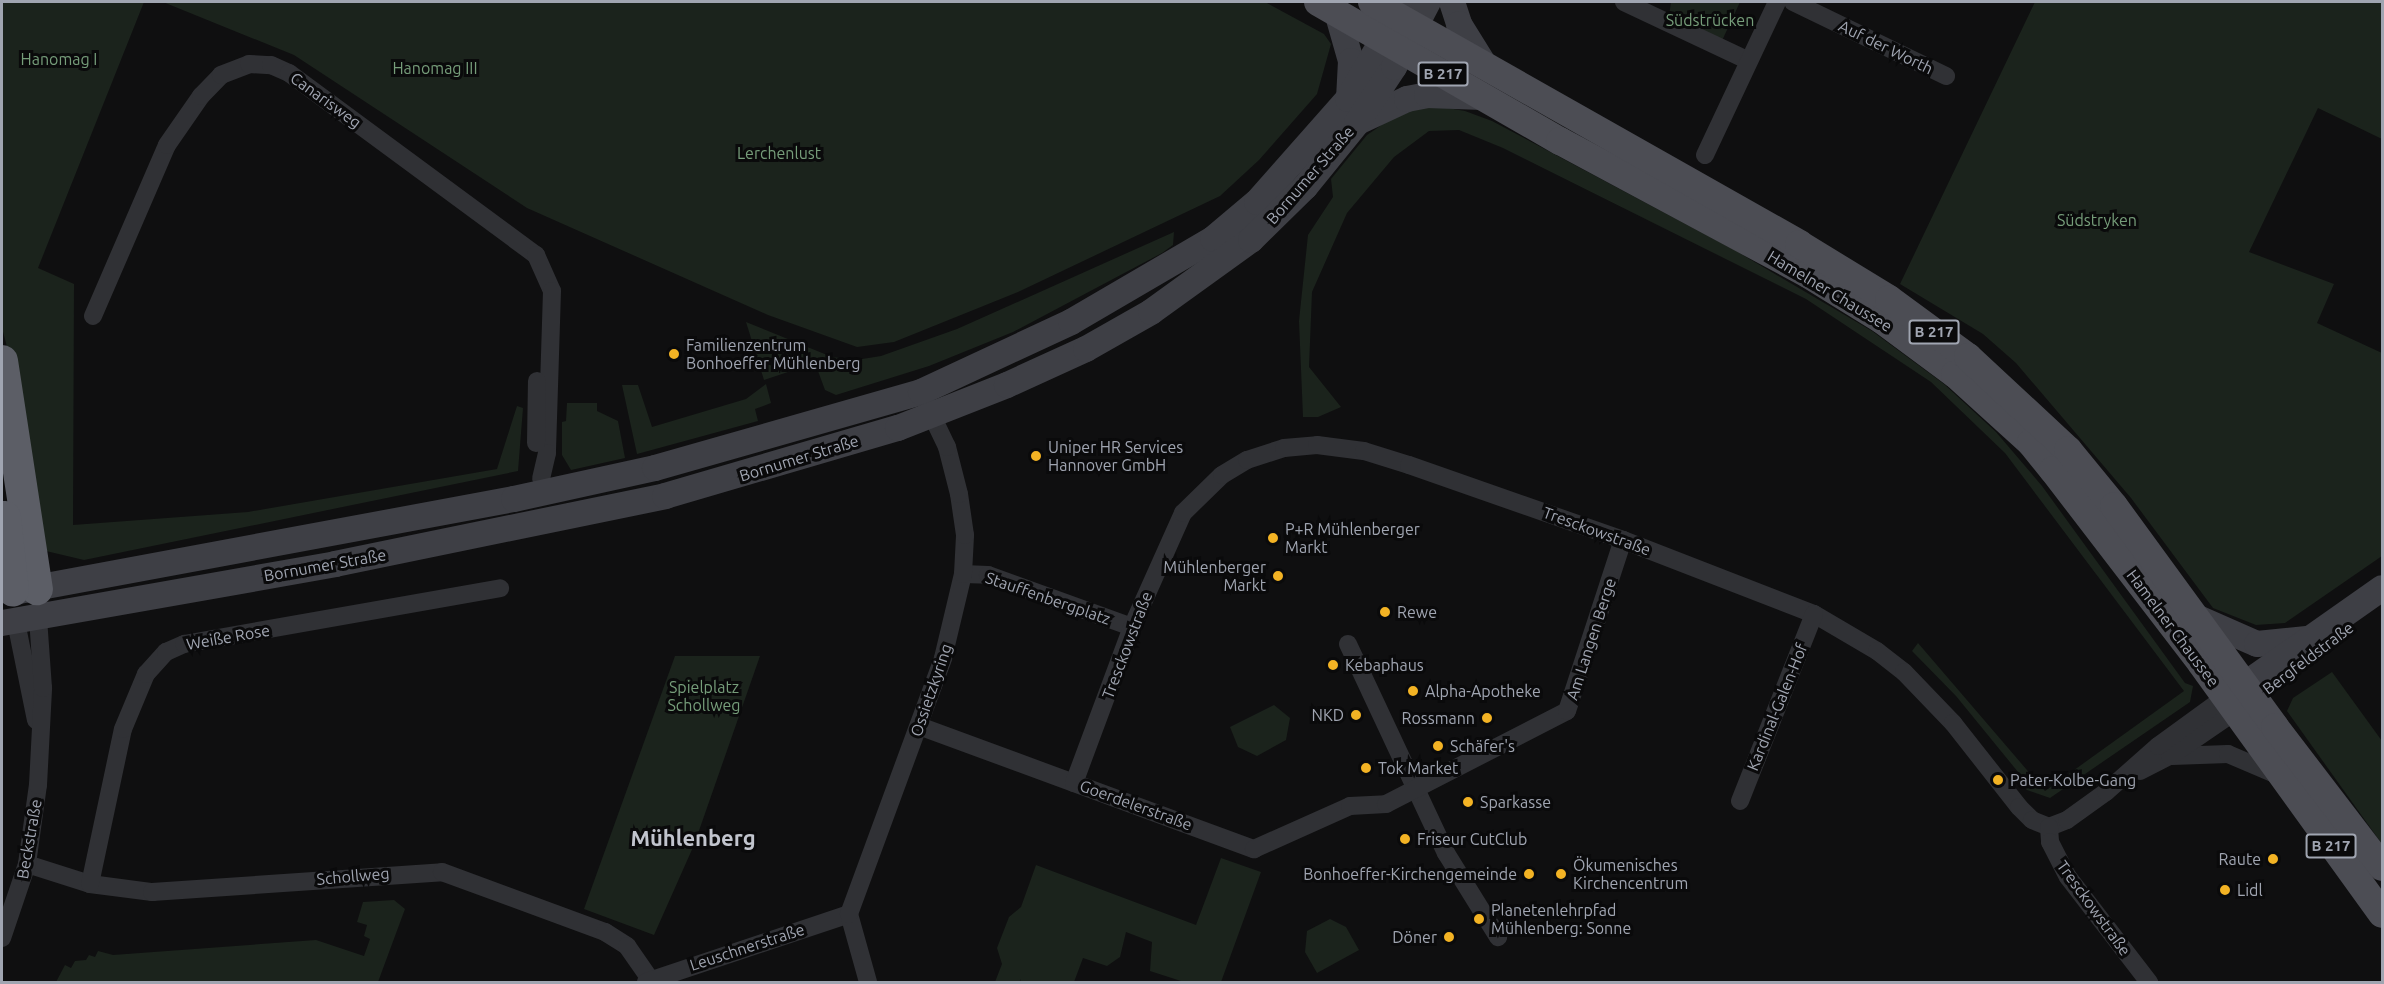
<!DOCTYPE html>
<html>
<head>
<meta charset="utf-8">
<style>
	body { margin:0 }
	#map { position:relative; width:2384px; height:984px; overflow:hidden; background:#0f0f10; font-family:Ubuntu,sans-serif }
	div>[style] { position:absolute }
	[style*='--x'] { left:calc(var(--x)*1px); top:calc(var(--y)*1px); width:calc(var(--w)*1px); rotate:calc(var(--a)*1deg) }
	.green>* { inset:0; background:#1b231c }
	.street>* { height:18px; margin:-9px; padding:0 9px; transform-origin:9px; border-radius:9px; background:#303135 }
	.secondary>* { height:26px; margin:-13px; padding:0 13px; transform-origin:13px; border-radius:13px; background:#3e3f45 }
	.primary>* { height:28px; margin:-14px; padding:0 14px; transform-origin:14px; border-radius:14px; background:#4c4d54 }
	.highway>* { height:32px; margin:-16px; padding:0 16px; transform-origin:16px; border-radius:16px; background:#5c5e66 }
	.dots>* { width:16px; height:16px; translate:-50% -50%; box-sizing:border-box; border:3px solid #0a0a0b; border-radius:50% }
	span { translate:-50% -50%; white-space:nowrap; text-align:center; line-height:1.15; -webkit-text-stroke:6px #0a0a0b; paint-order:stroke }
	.shield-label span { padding:2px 4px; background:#0a0a0b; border:2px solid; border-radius:4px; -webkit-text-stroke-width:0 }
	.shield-label { font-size:15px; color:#a0a5b1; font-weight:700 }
	.park-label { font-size:16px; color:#769d7a }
	.street-label { font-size:16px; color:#a0a5b1 }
	.poi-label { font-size:16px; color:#a0a5b1 }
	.left { translate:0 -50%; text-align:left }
	.right { translate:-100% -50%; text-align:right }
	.district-label { font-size:22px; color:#c1c4cd; font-weight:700 }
	.frame { position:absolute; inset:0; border:3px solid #a0a5b1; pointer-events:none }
</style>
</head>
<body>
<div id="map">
	<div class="green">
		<div style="clip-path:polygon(2px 2px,144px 2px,38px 268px,74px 284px,73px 525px,248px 512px,497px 469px,517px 406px,523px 408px,518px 471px,84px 560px,46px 551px,14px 373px,2px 328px)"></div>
		<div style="clip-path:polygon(163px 2px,1265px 2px,1324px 34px,1331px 44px,1317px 94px,1259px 160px,1220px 196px,1018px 292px,894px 342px,857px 347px,768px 315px,527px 208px,294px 55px)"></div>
		<div style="clip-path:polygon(1671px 2px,1740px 2px,1720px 45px,1669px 16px)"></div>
		<div style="clip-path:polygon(2035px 2px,2382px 2px,2382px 139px,2318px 108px,2249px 252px,2334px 284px,2317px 323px,2382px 353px,2382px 556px,2285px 623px,2256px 625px,2213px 608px,2131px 498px,2016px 363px,1983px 334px,1900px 284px)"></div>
		<div style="clip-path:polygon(1436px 106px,1465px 111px,1492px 121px,1736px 251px,1872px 331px,1944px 384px,1996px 432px,2042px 486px,2185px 683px,2193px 686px,2190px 702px,2050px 798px,2027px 790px,2022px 786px,2027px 783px,1956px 696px,1912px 651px,1918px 643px,2045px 791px,2184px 691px,2005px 453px,1931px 382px,1806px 299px,1503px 148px,1459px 130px,1429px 131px,1394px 157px,1347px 213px,1312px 292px,1309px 367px,1341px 407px,1318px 417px,1303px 417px,1299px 321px,1308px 235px,1333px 197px,1331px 179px,1367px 135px,1386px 122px,1418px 108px)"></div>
		<div style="clip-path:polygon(1174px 232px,1173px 245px,1162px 253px,1013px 332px,929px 366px,836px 395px,825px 390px,815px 363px,764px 380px,746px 322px,832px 357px,856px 360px,881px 356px,957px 329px)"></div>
		<div style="clip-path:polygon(766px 384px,771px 403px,755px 409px,758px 421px,637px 454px,622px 385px,638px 385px,652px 427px,746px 399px)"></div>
		<div style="clip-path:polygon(567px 403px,597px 403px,597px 411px,618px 421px,625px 458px,571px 470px,562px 455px,562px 422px,566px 421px)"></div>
		<div style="clip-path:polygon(675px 656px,760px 656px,694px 845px,654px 935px,584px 909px)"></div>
		<div style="clip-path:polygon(2332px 672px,2382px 741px,2382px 844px,2287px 711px,2293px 698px)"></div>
		<div style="clip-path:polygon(1274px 705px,1290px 718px,1286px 740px,1257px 756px,1238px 747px,1230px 727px)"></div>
		<div style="clip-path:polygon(1221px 858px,1261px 872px,1221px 982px,1184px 982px,1150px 971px,1152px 942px,1126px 932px,1120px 957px,1107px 966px,1083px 958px,1074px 982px,1020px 982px,1021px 979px,1019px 982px,995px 982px,1002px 964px,997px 948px,1009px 917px,1021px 907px,1036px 865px,1196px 925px)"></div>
		<div style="clip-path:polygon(394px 900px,405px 909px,378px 982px,56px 982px,65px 965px,71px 968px,75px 961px,86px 960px,89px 955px,95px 957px,98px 951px,113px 955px,316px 940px,364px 956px,370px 939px,364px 936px,367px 925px,357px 922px,363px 902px)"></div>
		<div style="clip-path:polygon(1330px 919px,1346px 927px,1359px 950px,1317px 973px,1305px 952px,1307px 931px)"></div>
	</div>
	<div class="street">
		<div style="--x:1624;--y:2;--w:138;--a:25.3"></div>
		<div style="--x:1793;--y:2;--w:170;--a:25.8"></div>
		<div style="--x:1705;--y:155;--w:169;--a:-64.8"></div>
		<div style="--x:93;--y:316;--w:186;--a:-66.6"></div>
		<div style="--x:167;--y:145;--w:60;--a:-55.2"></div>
		<div style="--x:201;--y:96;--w:29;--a:-46"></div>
		<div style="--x:221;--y:75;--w:30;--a:-21"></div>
		<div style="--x:249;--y:64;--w:22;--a:3"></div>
		<div style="--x:271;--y:65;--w:20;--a:24"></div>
		<div style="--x:289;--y:73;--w:307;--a:36.4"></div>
		<div style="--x:536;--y:255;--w:39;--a:66"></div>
		<div style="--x:552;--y:291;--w:162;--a:91.8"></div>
		<div style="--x:547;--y:453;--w:26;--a:103"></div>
		<div style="--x:536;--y:443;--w:62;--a:-89.1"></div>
		<div style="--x:963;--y:574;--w:25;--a:2"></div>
		<div style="--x:988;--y:575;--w:153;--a:19.9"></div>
		<div style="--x:16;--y:622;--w:100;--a:78.5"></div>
		<div style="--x:1348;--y:644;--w:231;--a:64.9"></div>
		<div style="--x:1446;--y:853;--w:99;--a:58.2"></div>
		<div style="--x:919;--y:726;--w:357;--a:20.2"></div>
		<div style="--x:1254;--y:849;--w:105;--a:-24.1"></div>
		<div style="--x:1350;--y:806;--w:36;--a:-3"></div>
		<div style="--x:1386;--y:804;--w:203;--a:-27.2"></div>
		<div style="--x:1567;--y:711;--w:180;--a:-71.9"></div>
		<div style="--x:2172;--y:756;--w:56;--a:-2"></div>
		<div style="--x:2228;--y:754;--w:51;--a:23.1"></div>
		<div style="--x:2140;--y:771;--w:34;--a:-27"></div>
		<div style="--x:2170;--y:756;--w:88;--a:-34.4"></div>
		<div style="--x:1074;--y:783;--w:166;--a:-69.6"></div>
		<div style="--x:1132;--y:627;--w:125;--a:-65.9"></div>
		<div style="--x:1183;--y:513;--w:54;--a:-44.3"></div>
		<div style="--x:1222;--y:475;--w:29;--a:-31"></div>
		<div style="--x:1247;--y:460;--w:39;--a:-18"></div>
		<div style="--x:1284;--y:448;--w:33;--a:-5"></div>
		<div style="--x:1317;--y:445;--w:47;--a:7.3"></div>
		<div style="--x:1364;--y:451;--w:47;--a:17.3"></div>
		<div style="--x:1409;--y:465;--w:227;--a:19.3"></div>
		<div style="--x:1623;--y:540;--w:205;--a:21.2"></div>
		<div style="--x:1814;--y:614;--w:73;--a:30.4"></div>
		<div style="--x:1877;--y:651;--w:34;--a:38"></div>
		<div style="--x:1904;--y:672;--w:71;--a:46.1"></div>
		<div style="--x:1953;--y:723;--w:107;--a:51.8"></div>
		<div style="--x:2019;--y:807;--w:18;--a:45"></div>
		<div style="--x:2032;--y:820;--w:18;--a:22"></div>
		<div style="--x:1740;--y:801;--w:201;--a:-68.4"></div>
		<div style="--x:2049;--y:827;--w:19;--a:-21"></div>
		<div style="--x:2067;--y:820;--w:48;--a:-35.7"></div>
		<div style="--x:2106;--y:792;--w:69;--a:-41.5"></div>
		<div style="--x:2158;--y:746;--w:82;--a:-36"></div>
		<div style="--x:2049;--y:827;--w:15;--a:86"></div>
		<div style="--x:2050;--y:842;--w:39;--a:63"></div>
		<div style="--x:2068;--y:877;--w:133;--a:52.4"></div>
		<div style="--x:27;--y:864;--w:66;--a:17.6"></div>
		<div style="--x:90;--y:884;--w:63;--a:7.4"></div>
		<div style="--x:152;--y:892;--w:291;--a:-3.9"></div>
		<div style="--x:442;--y:872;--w:174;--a:20.2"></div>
		<div style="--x:605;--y:932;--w:26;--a:32"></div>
		<div style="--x:627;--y:946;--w:40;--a:55.1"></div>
		<div style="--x:90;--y:884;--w:158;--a:-78"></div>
		<div style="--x:123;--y:729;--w:60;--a:-67.3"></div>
		<div style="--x:146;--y:674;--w:30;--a:-48"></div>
		<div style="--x:166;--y:652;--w:20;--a:-24"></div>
		<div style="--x:184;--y:644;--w:321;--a:-10"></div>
		<div style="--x:2;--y:938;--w:78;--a:-71.3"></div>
		<div style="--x:27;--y:864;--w:80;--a:-82.1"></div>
		<div style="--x:38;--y:785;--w:97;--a:-87"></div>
		<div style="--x:43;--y:688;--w:70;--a:-94.1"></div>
		<div style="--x:646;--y:982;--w:214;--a:-18.5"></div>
		<div style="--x:868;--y:982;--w:71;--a:-105.6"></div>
		<div style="--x:849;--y:914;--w:273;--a:-69.8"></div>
		<div style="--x:943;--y:658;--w:86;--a:-76.6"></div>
		<div style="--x:963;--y:574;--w:39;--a:-87"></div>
		<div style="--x:965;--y:535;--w:41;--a:-98.3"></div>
		<div style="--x:959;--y:494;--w:49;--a:-104.3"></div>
		<div style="--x:947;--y:447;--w:47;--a:-115.5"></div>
	</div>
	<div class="secondary">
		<div style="--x:1452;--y:2;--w:23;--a:72"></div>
		<div style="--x:1459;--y:24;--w:49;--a:58.2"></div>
		<div style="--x:1337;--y:12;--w:51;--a:74.1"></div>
		<div style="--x:1351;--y:61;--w:36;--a:93"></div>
		<div style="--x:1360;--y:121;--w:52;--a:-25.1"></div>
		<div style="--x:1407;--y:99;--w:20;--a:-11"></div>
		<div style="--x:1427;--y:95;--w:56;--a:2"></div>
		<div style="--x:19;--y:591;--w:503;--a:-10.53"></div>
		<div style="--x:514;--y:499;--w:144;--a:-12.4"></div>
		<div style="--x:655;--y:468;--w:277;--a:-15.9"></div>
		<div style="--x:921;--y:392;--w:166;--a:-25"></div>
		<div style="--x:1071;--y:322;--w:164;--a:-30.3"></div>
		<div style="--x:1213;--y:239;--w:57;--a:-40.1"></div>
		<div style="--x:1257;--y:202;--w:137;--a:-48.5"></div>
		<div style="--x:1348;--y:99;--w:113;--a:-59.6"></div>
		<div style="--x:2200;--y:619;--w:62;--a:23.7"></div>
		<div style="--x:2257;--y:644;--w:50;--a:-5.7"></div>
		<div style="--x:2;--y:623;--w:338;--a:-10"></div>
		<div style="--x:335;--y:564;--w:337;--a:-11.6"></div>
		<div style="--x:665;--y:496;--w:243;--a:-16.3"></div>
		<div style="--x:898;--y:428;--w:117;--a:-21.5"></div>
		<div style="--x:1007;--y:385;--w:87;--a:-24.5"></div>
		<div style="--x:1086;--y:349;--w:75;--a:-29.6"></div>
		<div style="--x:1151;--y:312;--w:123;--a:-35.8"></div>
		<div style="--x:1251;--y:240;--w:76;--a:-44.5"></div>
		<div style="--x:1305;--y:187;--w:82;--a:-50.9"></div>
		<div style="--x:1357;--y:123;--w:67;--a:-56.5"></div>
		<div style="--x:1394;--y:67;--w:73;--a:-62.4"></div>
		<div style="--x:2227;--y:697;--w:189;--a:-35.1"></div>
	</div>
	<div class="primary">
		<div style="--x:1318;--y:2;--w:279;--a:29.9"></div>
		<div style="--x:1560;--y:141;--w:281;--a:28.2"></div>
		<div style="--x:1808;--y:274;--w:87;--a:31.9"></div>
		<div style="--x:1882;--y:320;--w:91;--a:36.5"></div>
		<div style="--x:1955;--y:374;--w:103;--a:42.2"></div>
		<div style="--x:2031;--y:443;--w:35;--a:51"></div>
		<div style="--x:2053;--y:470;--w:243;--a:52.5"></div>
		<div style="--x:2201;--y:663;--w:309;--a:54.2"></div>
		<div style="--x:1372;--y:2;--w:491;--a:29.5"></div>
		<div style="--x:1799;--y:244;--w:105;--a:31.4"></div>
		<div style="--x:1889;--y:299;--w:98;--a:36.3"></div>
		<div style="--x:1968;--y:357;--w:137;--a:42.9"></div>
		<div style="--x:2068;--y:450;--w:72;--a:50.6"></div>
		<div style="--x:2114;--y:506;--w:273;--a:53.9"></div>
		<div style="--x:2275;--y:727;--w:176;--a:52.6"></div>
	</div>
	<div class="highway">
		<div style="--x:2;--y:361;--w:231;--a:81.3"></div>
		<div style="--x:5;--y:517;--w:74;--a:83.8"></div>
	</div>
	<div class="dots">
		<div style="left:674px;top:354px;background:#f3b324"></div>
		<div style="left:1036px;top:456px;background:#f3b324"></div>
		<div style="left:1273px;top:538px;background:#f3b324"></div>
		<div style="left:1278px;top:576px;background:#f3b324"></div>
		<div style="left:1385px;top:612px;background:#f3b324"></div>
		<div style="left:1333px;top:665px;background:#f3b324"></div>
		<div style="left:1413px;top:691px;background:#f3b324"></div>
		<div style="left:1356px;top:715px;background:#f3b324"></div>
		<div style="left:1487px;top:718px;background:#f3b324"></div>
		<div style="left:1438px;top:746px;background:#f3b324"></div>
		<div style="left:1366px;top:768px;background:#f3b324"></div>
		<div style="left:1998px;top:780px;background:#f3b324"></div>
		<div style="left:1468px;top:802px;background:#f3b324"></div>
		<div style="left:1405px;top:839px;background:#f3b324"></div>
		<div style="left:2273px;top:859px;background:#f3b324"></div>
		<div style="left:1529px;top:874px;background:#f3b324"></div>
		<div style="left:1561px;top:874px;background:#f3b324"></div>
		<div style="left:2225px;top:890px;background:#f3b324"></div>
		<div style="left:1479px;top:919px;background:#f3b324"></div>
		<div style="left:1449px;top:937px;background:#f3b324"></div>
	</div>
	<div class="shield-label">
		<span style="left:1443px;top:74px">B 217</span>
		<span style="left:1934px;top:332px">B 217</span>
		<span style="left:2331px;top:846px">B 217</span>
	</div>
	<div class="park-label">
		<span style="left:1710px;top:20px">Südstrücken</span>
		<span style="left:59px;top:59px">Hanomag I</span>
		<span style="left:435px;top:68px">Hanomag III</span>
		<span style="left:779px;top:153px">Lerchenlust</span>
		<span style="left:2097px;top:220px">Südstryken</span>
		<span style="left:704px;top:696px">Spielplatz<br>Schollweg</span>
	</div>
	<div class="street-label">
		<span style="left:1886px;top:47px;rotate:26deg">Auf der Worth</span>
		<span style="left:326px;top:100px;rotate:36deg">Canarisweg</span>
		<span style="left:1310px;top:175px;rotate:-49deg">Bornumer Straße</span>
		<span style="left:1830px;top:291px;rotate:31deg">Hamelner Chaussee</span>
		<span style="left:799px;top:458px;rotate:-17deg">Bornumer Straße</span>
		<span style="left:1597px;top:531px;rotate:20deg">Tresckowstraße</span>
		<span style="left:325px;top:565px;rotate:-10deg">Bornumer Straße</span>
		<span style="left:1048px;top:598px;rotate:19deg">Stauffenbergplatz</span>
		<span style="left:2173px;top:628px;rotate:53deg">Hamelner Chaussee</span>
		<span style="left:228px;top:637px;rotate:-10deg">Weiße Rose</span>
		<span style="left:1591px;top:639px;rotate:-72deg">Am Langen Berge</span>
		<span style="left:1127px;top:645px;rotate:-69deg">Tresckowstraße</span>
		<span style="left:2308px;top:658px;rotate:-37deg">Bergfeldstraße</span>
		<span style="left:931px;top:690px;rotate:-71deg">Ossietzkyring</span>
		<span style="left:1777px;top:707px;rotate:-68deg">Kardinal-Galen-Hof</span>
		<span style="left:1136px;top:805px;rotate:20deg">Goerdelerstraße</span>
		<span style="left:29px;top:839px;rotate:-80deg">Beckstraße</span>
		<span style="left:353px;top:876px;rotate:-5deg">Schollweg</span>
		<span style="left:2094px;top:908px;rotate:54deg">Tresckowstraße</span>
		<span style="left:747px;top:947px;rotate:-18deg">Leuschnerstraße</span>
	</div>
	<div class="poi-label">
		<span class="left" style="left:686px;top:354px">Familienzentrum<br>Bonhoeffer Mühlenberg</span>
		<span class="left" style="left:1048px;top:456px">Uniper HR Services<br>Hannover GmbH</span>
		<span class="left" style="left:1285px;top:538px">P+R Mühlenberger<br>Markt</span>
		<span class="right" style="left:1266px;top:576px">Mühlenberger<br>Markt</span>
		<span class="left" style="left:1397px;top:612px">Rewe</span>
		<span class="left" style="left:1345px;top:665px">Kebaphaus</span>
		<span class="left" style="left:1425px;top:691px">Alpha-Apotheke</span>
		<span class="right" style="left:1344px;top:715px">NKD</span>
		<span class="right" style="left:1475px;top:718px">Rossmann</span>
		<span class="left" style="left:1450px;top:746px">Schäfer's</span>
		<span class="left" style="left:1378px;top:768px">Tok Market</span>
		<span class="left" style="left:2010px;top:780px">Pater-Kolbe-Gang</span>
		<span class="left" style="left:1480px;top:802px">Sparkasse</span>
		<span class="left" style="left:1417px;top:839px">Friseur CutClub</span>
		<span class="right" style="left:2261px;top:859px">Raute</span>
		<span class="left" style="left:1573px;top:874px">Ökumenisches<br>Kirchencentrum</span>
		<span class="right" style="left:1517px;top:874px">Bonhoeffer-Kirchengemeinde</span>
		<span class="left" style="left:2237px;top:890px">Lidl</span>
		<span class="left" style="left:1491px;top:919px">Planetenlehrpfad<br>Mühlenberg: Sonne</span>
		<span class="right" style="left:1437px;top:937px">Döner</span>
	</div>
	<div class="district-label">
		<span style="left:693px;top:838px">Mühlenberg</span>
	</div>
	<div class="frame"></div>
</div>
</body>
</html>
